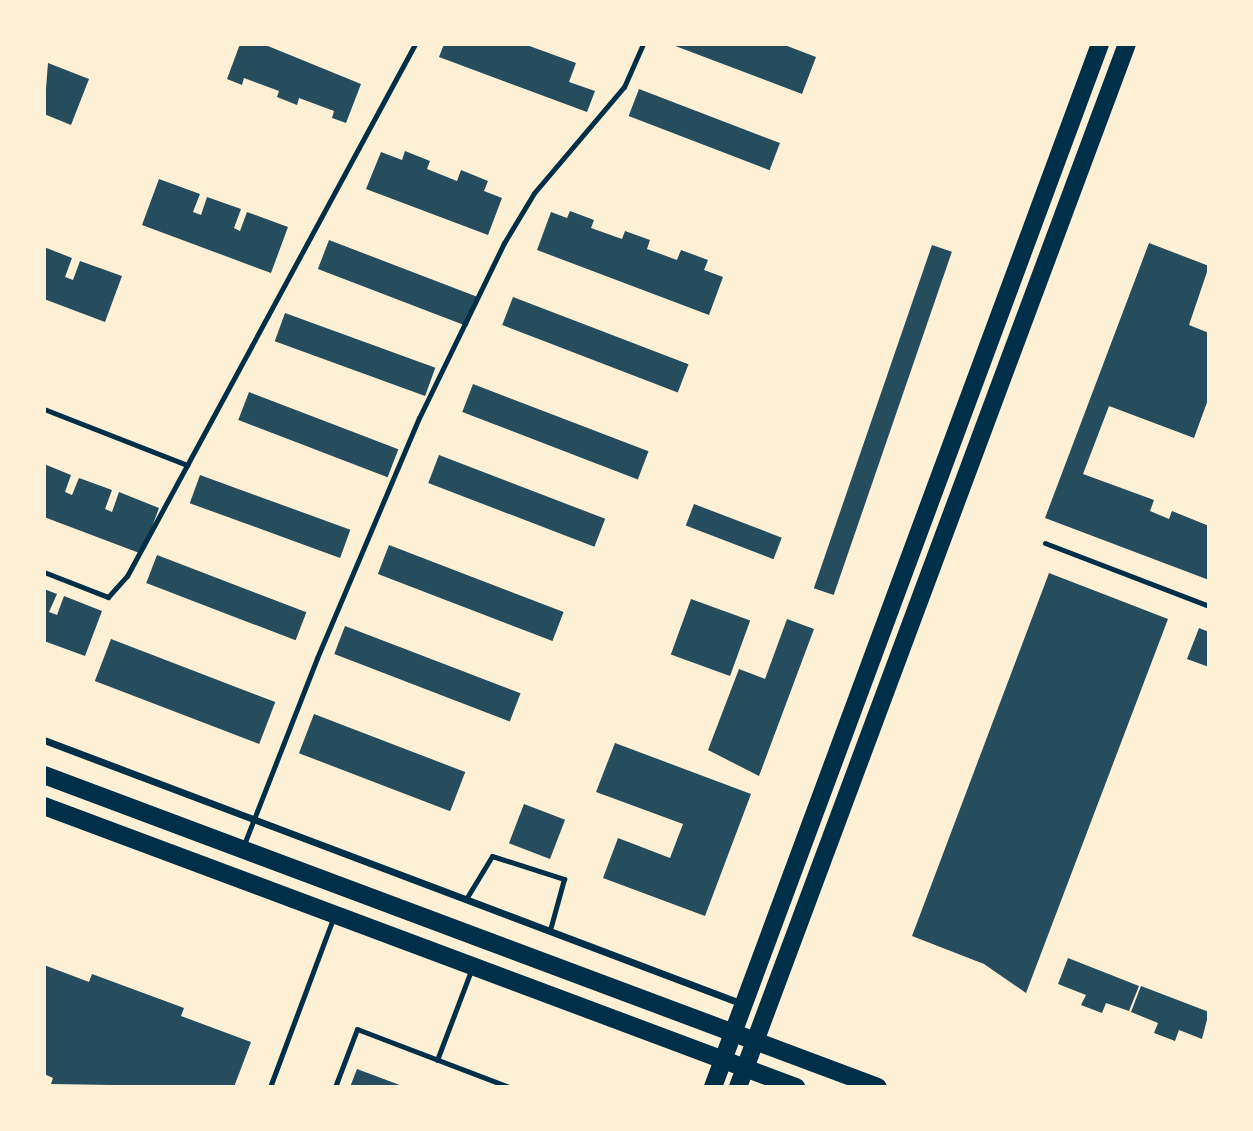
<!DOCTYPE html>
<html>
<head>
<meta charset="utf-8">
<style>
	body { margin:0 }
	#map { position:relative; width:1253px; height:1131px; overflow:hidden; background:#fdf0d5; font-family:Literata,serif }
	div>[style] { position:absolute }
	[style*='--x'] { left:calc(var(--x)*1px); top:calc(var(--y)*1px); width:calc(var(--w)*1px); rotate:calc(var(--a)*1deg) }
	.building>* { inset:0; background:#264d5e; transform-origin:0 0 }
	.service>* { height:5px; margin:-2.5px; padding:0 2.5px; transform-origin:2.5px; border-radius:2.5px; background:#003049 }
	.minor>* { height:7px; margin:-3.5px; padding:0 3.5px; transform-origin:3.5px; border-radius:3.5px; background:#003049 }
	.primary>* { height:18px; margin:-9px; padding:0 9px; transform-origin:9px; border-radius:9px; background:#003049 }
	span { translate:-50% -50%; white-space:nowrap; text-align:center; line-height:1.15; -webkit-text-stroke:6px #fdf0d5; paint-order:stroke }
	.frame { position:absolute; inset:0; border:46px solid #fdf0d5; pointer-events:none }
</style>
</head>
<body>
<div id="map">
	<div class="building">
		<div style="clip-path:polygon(240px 44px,263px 44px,361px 84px,346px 123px,332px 118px,334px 111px,299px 98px,297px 105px,277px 97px,279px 91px,244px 78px,242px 85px,227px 79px)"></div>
		<div style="clip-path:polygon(444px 44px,524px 44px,576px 63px,569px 82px,595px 91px,587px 112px,439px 57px)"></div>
		<div style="clip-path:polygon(670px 44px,782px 44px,816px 57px,802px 94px)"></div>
		<div style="clip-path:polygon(48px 63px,89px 79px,71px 125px,44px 114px)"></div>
		<div style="left:639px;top:89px;width:151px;height:29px;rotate:21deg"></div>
		<div style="clip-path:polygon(405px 151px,430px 161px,427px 169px,457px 181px,461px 170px,488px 181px,484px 191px,502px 198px,488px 235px,366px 189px,381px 152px,402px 160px)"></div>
		<div style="clip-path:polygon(159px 179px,200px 194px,193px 212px,201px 215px,207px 197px,241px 209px,234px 228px,240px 231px,247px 212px,288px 227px,271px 273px,142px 225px)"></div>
		<div style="clip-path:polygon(570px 211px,594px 220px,591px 228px,622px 239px,625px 231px,650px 240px,647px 249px,677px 260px,681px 250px,708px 260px,704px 270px,723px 277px,709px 315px,537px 250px,551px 212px,567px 218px)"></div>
		<div style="left:329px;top:240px;width:160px;height:31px;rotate:21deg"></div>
		<div style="clip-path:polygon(1149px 243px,1209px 266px,1189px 325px,1209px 333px,1209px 397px,1194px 438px,1109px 406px,1083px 474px,1154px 500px,1150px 511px,1169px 519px,1172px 511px,1209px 526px,1209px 580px,1045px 518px)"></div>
		<div style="left:932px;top:245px;width:21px;height:363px;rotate:19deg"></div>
		<div style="clip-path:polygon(44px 247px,72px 258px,65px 277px,73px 280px,80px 261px,122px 276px,105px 322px,44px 299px)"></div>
		<div style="left:513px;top:297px;width:188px;height:30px;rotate:21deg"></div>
		<div style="left:285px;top:313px;width:160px;height:30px;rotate:20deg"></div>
		<div style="left:473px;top:384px;width:188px;height:30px;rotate:21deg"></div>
		<div style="left:249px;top:392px;width:160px;height:30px;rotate:21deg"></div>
		<div style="left:439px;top:455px;width:178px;height:30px;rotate:21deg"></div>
		<div style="clip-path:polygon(44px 464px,71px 475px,65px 492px,72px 495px,79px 478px,112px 490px,105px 509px,112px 512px,119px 492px,159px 508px,142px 554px,44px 517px)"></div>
		<div style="left:200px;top:475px;width:160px;height:30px;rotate:20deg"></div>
		<div style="left:694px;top:504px;width:94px;height:23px;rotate:21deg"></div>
		<div style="left:389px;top:545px;width:187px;height:31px;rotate:21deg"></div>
		<div style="left:157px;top:555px;width:160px;height:30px;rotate:21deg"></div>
		<div style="clip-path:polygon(1049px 573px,1168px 619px,1026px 993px,984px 964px,912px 936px)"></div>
		<div style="clip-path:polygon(44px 589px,57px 594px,49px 612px,57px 615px,64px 596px,102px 611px,85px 656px,44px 641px)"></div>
		<div style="left:691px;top:599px;width:63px;height:59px;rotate:20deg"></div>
		<div style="clip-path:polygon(787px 619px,814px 629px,759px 776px,708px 750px,739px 669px,765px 679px)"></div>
		<div style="left:345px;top:626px;width:188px;height:30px;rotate:21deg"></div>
		<div style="clip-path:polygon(1199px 628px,1209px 632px,1209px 667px,1187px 659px)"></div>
		<div style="left:111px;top:639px;width:176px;height:45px;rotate:21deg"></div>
		<div style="left:314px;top:714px;width:162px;height:42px;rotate:21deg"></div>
		<div style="clip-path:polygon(615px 743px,751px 794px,705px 916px,603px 878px,618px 838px,670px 858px,683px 824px,596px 792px)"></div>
		<div style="left:524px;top:804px;width:44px;height:42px;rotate:21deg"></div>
		<div style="clip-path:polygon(1068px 958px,1139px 986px,1129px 1011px,1106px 1003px,1102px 1013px,1081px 1005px,1086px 995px,1058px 984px)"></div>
		<div style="clip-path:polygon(44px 965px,89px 982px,92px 974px,184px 1008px,181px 1016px,251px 1042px,234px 1087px,51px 1084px,53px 1078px,44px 1074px)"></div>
		<div style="clip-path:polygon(1141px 986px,1209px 1012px,1202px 1039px,1179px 1030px,1175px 1041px,1154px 1033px,1158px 1023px,1131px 1012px)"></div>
		<div style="clip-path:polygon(357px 1069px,405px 1087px,350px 1087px)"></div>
	</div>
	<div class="service">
		<div style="--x:44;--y:409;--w:154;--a:21.4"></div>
		<div style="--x:1045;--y:543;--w:176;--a:21"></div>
		<div style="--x:44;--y:572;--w:69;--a:21.3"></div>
		<div style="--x:108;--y:597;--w:28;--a:-48"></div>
		<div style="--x:127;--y:576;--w:605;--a:-61.57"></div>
		<div style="--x:243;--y:847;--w:203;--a:-68.6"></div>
		<div style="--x:317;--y:658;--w:261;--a:-67"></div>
		<div style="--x:419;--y:418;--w:195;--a:-64.1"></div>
		<div style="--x:504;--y:243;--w:58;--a:-59"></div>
		<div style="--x:534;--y:193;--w:139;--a:-49.7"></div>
		<div style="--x:624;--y:87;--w:47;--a:-66.2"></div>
		<div style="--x:466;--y:899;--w:50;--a:-58.8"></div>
		<div style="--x:492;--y:856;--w:76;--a:17.7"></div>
		<div style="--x:564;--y:879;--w:53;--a:105.4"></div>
		<div style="--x:437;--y:1060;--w:98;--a:-69.2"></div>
		<div style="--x:270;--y:1087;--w:183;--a:-69.5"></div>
		<div style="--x:335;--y:1087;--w:62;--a:-69.2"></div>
		<div style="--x:357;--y:1029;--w:163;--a:20.9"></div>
	</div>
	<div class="minor">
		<div style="--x:44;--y:740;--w:747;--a:20.69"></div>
	</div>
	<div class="primary">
		<div style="--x:44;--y:775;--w:890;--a:20.51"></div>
		<div style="--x:44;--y:806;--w:803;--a:20.49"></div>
		<div style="--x:713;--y:1087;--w:1112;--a:-69.64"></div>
		<div style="--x:738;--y:1087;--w:1113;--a:-69.55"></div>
	</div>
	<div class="frame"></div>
</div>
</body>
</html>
